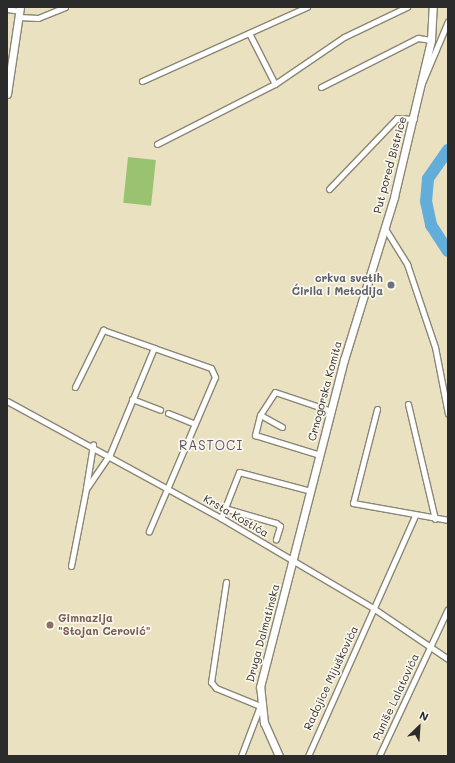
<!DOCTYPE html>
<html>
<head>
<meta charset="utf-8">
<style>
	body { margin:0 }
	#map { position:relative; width:455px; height:763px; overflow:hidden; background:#eae1c0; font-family:Mali,sans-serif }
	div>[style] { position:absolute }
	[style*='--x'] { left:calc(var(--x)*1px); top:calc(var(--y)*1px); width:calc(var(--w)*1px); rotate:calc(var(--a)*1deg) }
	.green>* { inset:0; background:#99c370; transform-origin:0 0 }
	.river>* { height:12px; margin:-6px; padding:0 6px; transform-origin:6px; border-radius:6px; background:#63addb }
	.roads { filter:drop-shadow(1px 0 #8a8676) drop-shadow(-1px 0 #8a8676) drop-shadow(0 1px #8a8676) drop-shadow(0 -1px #8a8676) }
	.street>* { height:5px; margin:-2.5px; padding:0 2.5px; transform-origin:2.5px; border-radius:2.5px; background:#fff }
	.secondary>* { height:7px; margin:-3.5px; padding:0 3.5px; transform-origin:3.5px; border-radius:3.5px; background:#fff }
	.dots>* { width:11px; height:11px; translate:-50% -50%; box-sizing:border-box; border:2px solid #fbf7ec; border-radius:50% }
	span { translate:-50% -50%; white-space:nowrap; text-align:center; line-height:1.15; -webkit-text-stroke:3.5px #fbf7ec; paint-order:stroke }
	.street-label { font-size:11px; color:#2b2b2b }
	.worship-label { font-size:11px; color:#5b616d; font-weight:700 }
	.right { translate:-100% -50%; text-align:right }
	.education-label { font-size:11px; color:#785e54; font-weight:700 }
	.left { translate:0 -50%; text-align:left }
	.quarter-label { font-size:13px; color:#5c5268; letter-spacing:1px }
	.frame { position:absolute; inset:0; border:8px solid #2b2b2b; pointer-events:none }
	.north { position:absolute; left:399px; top:707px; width:40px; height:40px; -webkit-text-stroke:3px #fbf7ec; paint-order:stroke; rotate:25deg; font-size:11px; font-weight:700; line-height:16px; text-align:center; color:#2b2b2b }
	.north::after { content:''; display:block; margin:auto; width:14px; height:18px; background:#2b2b2b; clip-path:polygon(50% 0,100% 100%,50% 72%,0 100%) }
</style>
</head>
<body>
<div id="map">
	<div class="green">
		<div style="left:128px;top:157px;width:28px;height:46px;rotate:6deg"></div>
	</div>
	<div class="river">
		<div style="--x:448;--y:150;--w:35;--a:125"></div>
		<div style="--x:428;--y:179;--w:22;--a:95"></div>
		<div style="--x:426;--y:201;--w:25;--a:78"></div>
		<div style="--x:431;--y:225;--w:31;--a:57"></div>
	</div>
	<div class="roads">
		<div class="street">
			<div style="--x:7;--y:9;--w:12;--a:9"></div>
			<div style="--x:19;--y:17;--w:19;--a:3"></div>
			<div style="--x:38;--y:18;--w:29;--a:-22"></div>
			<div style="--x:249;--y:33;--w:57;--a:63"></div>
			<div style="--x:142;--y:81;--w:181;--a:-24.2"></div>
			<div style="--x:422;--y:83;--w:67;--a:-67.2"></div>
			<div style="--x:321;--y:87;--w:109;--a:-26.8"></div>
			<div style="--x:418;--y:38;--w:13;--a:9"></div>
			<div style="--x:157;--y:144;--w:132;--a:-27"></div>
			<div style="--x:275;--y:84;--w:83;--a:-34.3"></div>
			<div style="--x:344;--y:37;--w:70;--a:-25.5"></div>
			<div style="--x:329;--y:189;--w:98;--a:-46.2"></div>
			<div style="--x:397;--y:118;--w:17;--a:3"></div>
			<div style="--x:384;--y:227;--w:44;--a:58.1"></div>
			<div style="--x:407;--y:264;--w:88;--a:71.4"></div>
			<div style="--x:435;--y:347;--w:68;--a:79"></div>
			<div style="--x:75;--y:387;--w:64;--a:-63.8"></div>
			<div style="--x:103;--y:330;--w:54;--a:19.4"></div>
			<div style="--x:132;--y:399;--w:30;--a:21"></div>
			<div style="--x:7;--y:401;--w:244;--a:28.7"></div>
			<div style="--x:221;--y:518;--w:177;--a:30.6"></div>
			<div style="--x:373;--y:608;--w:91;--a:34.2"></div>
			<div style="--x:408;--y:404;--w:118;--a:76.8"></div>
			<div style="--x:377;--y:409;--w:97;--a:104.3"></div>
			<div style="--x:353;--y:503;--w:97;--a:10.1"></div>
			<div style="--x:168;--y:413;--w:29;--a:22"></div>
			<div style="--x:260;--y:415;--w:27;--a:-57"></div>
			<div style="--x:275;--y:392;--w:59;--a:18.7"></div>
			<div style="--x:282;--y:427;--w:25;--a:-151"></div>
			<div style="--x:260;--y:415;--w:21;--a:104"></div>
			<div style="--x:255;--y:435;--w:68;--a:17.1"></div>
			<div style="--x:86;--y:488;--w:44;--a:-80.8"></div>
			<div style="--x:224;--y:508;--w:54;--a:16.1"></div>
			<div style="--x:276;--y:523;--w:5;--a:37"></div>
			<div style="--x:280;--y:526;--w:14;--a:107"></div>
			<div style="--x:221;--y:518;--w:49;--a:-68.6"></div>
			<div style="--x:239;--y:472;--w:74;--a:14.8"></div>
			<div style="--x:71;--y:566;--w:78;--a:-79"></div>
			<div style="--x:86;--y:489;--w:42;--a:-55.6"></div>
			<div style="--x:110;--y:454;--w:115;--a:-67.5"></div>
			<div style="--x:154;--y:348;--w:60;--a:19.3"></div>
			<div style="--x:211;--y:368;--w:10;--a:66"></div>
			<div style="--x:215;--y:377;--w:168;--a:113.2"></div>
			<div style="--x:226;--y:582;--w:101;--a:98.5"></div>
			<div style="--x:211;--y:682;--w:8;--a:50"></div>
			<div style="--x:216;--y:688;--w:48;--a:22.2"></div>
			<div style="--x:260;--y:706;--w:53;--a:110.8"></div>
			<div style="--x:308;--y:756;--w:263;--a:-66"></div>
			<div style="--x:379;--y:756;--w:162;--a:-64.9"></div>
		</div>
		<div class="secondary">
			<div style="--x:7;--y:94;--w:88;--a:-81.5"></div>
			<div style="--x:279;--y:756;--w:36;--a:-114"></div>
			<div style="--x:264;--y:723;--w:36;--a:-96"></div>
			<div style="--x:260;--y:687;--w:338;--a:-75.6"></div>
			<div style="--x:344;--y:360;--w:170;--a:-72.9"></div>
			<div style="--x:394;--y:197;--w:161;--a:-76.7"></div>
			<div style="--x:431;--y:40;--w:33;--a:-87"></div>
		</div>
	</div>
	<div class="dots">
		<div style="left:391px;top:285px;background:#6b7280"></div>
		<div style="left:50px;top:625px;background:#8d6e63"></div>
	</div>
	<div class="street-label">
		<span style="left:390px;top:165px;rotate:-75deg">Put pored Bistrice</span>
		<span style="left:325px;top:391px;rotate:-75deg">Crnogorska Komita</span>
		<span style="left:236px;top:516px;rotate:30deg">Krsta Kostića</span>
		<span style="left:263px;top:633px;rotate:-75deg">Druga Dalmatinska</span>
		<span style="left:331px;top:678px;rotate:-65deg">Radojice Mijuškovića</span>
		<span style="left:396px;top:697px;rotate:-65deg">Puniše Lalatovića</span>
	</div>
	<div class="worship-label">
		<span class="right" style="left:383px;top:285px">crkva svetih<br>Ćirila i Metodija</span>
	</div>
	<div class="education-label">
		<span class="left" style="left:58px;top:625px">Gimnazija<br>"Stojan Cerović"</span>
	</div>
	<div class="quarter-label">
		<span style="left:211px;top:445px">RASTOCI</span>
	</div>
	<div class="frame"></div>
	<div class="north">N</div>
</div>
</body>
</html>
